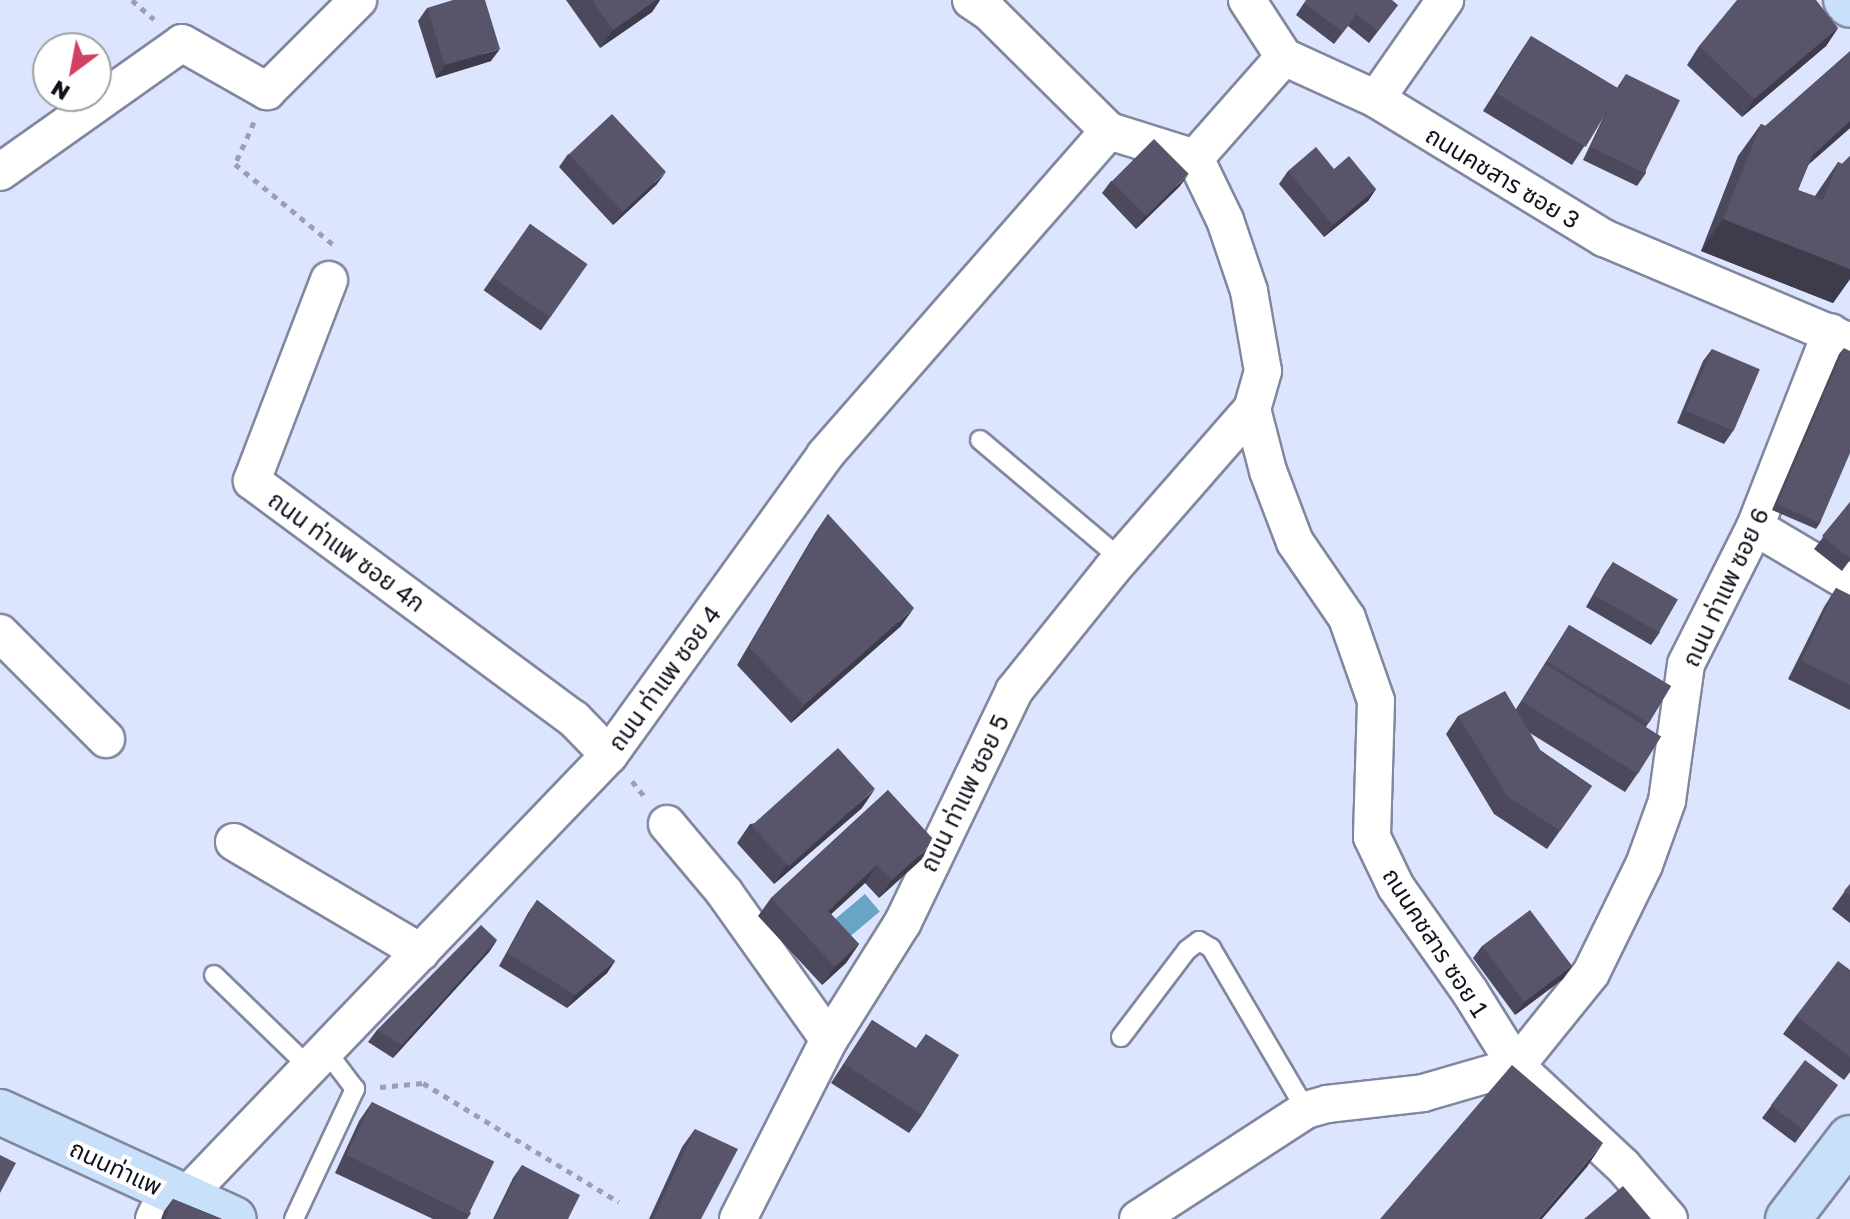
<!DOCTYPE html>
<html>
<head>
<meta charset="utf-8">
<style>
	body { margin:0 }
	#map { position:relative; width:1850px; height:1219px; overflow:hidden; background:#dde5fe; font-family:"Golos Text","Noto Sans Thai",sans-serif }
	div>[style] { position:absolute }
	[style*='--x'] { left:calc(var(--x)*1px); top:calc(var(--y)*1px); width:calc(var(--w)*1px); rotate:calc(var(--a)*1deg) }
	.water>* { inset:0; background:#68a5c5; transform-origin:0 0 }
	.path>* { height:5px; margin-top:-2.5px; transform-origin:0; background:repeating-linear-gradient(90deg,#9aa0b4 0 6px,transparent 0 12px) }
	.roads { filter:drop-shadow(2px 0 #80879e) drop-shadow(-2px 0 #80879e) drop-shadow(0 2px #80879e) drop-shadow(0 -2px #80879e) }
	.lane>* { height:18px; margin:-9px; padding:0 9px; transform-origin:9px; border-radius:9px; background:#fff }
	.street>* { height:36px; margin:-18px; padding:0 18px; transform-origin:18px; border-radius:18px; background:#fff }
	.secondary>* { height:44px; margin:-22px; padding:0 22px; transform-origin:22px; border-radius:22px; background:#c8e0fa }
	.wall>* { inset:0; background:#4c495c; transform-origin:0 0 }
	.shaded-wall>* { inset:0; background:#3e3c4b }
	.building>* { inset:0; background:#58556b; transform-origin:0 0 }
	span { translate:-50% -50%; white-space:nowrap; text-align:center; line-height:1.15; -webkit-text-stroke:8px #fff; paint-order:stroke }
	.street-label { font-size:24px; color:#11131c }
	.north { position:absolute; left:32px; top:32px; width:80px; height:80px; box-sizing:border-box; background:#fff; border:2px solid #a0a1a4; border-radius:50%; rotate:212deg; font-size:22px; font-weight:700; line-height:32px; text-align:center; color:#11131c }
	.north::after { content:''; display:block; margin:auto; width:28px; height:36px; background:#d14162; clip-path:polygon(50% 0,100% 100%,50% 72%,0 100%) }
</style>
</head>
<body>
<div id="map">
	<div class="water">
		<div style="left:865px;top:894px;width:23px;height:40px;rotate:50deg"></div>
	</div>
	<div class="path">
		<div style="--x:132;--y:0;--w:29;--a:41"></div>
		<div style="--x:254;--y:122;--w:46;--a:114.3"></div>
		<div style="--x:235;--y:164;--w:128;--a:39.3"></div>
		<div style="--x:632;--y:781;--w:22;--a:51"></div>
		<div style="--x:380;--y:1087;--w:43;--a:-5.3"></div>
		<div style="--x:423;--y:1083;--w:229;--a:31.3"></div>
	</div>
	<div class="roads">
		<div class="lane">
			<div style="--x:980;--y:440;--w:185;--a:40.2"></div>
			<div style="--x:214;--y:975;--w:134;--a:44.1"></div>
			<div style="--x:1121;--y:1037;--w:109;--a:-52.8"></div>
			<div style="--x:1187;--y:950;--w:15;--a:-37"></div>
			<div style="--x:1199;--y:941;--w:14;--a:30"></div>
			<div style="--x:1211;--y:948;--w:188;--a:59.6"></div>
			<div style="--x:294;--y:1219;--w:144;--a:-64.9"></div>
			<div style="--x:355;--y:1089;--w:48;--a:-127.3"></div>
		</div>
		<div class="street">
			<div style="--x:971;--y:0;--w:22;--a:34"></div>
			<div style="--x:989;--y:12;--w:169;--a:44.8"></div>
			<div style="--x:1109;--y:131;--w:90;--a:17.4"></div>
			<div style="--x:1247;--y:0;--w:68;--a:57"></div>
			<div style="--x:1376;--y:99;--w:121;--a:-55.1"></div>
			<div style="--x:1195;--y:158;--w:69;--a:64.2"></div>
			<div style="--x:1225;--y:220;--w:75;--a:71.3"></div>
			<div style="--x:1249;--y:291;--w:81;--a:80.1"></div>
			<div style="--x:1263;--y:371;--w:40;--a:106"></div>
			<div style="--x:1252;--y:409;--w:64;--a:75.5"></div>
			<div style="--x:1268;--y:471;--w:76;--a:69.2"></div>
			<div style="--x:1295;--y:542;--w:92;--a:55.6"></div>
			<div style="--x:1347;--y:618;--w:88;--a:70.7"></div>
			<div style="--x:1376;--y:701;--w:136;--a:91.7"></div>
			<div style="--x:1372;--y:837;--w:55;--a:64.4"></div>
			<div style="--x:1396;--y:887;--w:128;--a:54.8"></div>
			<div style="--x:1470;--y:992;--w:87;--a:58.1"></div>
			<div style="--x:1516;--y:1066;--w:146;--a:43.1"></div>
			<div style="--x:1623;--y:1166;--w:70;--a:49"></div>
			<div style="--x:1195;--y:158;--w:135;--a:-48.6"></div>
			<div style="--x:1284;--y:57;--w:101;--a:24.5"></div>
			<div style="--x:1376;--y:99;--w:267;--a:31.4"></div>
			<div style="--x:1604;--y:238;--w:267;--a:22.9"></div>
			<div style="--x:0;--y:172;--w:223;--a:-35.3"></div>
			<div style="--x:182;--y:43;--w:98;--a:29.5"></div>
			<div style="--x:267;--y:91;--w:129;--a:-45"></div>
			<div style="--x:329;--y:280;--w:215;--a:111"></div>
			<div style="--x:252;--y:481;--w:400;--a:36.5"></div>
			<div style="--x:574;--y:719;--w:50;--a:45.8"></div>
			<div style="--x:1755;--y:527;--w:110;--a:30.5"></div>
			<div style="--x:0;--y:633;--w:150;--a:45"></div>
			<div style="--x:667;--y:824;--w:89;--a:50"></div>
			<div style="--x:724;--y:892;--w:181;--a:54.6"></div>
			<div style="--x:234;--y:842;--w:217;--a:30.5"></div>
			<div style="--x:185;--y:1197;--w:612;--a:-46.19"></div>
			<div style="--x:609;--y:755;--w:370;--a:-54.2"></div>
			<div style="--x:825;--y:455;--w:431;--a:-48.8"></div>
			<div style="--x:154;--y:1219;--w:31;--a:-65"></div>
			<div style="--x:738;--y:1219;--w:201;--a:-63.1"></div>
			<div style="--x:829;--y:1040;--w:139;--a:-57.9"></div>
			<div style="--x:903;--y:922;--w:256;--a:-64.3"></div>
			<div style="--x:1014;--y:691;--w:156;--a:-51.2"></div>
			<div style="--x:1112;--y:569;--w:213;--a:-48.8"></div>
			<div style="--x:1138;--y:1219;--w:200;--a:-33"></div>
			<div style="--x:1306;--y:1110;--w:22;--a:-16"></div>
			<div style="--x:1327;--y:1104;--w:97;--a:-6.5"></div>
			<div style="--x:1423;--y:1093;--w:97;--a:-16.2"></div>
			<div style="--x:1516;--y:1066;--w:119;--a:-51.1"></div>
			<div style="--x:1591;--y:973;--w:120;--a:-63.9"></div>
			<div style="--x:1644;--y:865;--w:68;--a:-70.2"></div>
			<div style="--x:1667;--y:801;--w:138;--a:-82.1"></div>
			<div style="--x:1686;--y:664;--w:153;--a:-63.3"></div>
			<div style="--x:1755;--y:527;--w:209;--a:-68.7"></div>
		</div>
		<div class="secondary">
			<div style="--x:1846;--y:0;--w:6;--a:51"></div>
			<div style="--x:0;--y:1112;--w:257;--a:24.6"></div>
			<div style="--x:1788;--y:1219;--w:102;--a:-52.6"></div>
		</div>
	</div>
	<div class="wall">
		<div style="clip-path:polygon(566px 0,660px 0,652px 12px,600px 48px)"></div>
		<div style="clip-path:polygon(1304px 3px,1398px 5px,1369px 43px,1348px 26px,1334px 44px,1296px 15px)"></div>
		<div style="clip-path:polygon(427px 8px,491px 61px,436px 78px,418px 21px)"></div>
		<div style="clip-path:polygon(1838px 28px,1826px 46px,1742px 117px,1687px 65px,1699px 46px)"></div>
		<div style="clip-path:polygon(1531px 36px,1617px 88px,1626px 74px,1646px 173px,1637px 186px,1583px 160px,1604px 116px,1572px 165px,1483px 111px,1519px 54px)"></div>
		<div style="clip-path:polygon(1761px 124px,1765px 126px,1850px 128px,1808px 165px,1798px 190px,1815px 196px,1838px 162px,1842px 164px,1850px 156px,1850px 279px,1833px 303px,1701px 251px,1738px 156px)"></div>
		<div style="clip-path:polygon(568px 154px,657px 184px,613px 225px,559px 167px)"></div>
		<div style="clip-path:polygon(1334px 169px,1376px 189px,1368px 201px,1324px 237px,1279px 184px,1288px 171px)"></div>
		<div style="clip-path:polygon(1111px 181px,1180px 186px,1136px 229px,1102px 193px)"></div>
		<div style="left:530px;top:224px;width:70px;height:81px;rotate:35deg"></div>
		<div style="clip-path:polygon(1844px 348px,1820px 523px,1816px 529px,1772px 510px,1839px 354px)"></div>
		<div style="clip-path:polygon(1712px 349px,1733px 431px,1724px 444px,1677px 423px,1703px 361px)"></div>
		<div style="clip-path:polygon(1850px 502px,1850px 560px,1842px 571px,1814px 549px)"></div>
		<div style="clip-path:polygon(828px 514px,901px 626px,791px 723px,737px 665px,815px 533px)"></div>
		<div style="clip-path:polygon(1613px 562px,1660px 632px,1651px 645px,1586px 607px,1604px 575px)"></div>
		<div style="clip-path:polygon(1836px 588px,1850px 595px,1850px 710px,1788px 679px,1824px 607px)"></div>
		<div style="clip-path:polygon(1569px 625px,1671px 686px,1646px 727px,1638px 773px,1625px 792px,1530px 733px,1540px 750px,1592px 786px,1547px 849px,1494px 814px,1446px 734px,1458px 716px,1516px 709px)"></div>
		<div style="clip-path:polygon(888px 790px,922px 859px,879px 898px,865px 883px,831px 914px,859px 944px,846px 963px,822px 985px,758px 916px,771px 898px)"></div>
		<div style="clip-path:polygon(862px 808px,774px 884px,737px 843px,750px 824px)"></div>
		<div style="clip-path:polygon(1850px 884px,1850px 923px,1832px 909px)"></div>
		<div style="clip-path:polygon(537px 900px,615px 961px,607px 973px,567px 1008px,499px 966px,528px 913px)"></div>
		<div style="clip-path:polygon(497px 940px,489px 952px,393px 1058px,368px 1042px,377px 1030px)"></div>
		<div style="clip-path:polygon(1482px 946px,1572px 966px,1563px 979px,1515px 1015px,1473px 958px)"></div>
		<div style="clip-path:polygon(1850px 970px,1850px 1072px,1844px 1080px,1783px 1034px,1796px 1016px)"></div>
		<div style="clip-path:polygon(872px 1020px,916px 1048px,926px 1034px,922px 1115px,909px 1133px,831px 1083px)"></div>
		<div style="clip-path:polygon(1838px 1085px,1795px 1143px,1762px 1118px,1771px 1106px)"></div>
		<div style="clip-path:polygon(372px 1102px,471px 1213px,467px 1219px,433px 1219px,335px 1173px,359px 1121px)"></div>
		<div style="clip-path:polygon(695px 1129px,701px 1219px,649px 1219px,682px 1147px)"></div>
		<div style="clip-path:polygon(522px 1165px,568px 1219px,493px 1219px,513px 1178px)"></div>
		<div style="clip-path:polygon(173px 1199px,222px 1219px,161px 1219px,164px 1211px)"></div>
	</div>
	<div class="shaded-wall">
		<div style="clip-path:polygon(656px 0,660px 0,652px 12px,600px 48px,613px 30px)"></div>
		<div style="clip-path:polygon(1838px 28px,1826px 46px,1742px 117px,1754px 99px)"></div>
		<div style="clip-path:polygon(500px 49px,491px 61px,436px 78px,445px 65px)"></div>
		<div style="clip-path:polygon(1850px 121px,1850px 128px,1793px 178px,1755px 139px)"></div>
		<div style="clip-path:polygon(666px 172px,657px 184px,613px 225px,622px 212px)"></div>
		<div style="clip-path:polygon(1189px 174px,1180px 186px,1136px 229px,1145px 216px)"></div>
		<div style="clip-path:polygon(1376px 189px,1368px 201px,1324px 237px,1333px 225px)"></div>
		<div style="clip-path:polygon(1723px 219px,1850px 269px,1850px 279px,1833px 303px,1701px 251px)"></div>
		<div style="clip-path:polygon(914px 608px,901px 626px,791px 723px,804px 705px)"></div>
		<div style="clip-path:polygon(875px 789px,862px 808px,774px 884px,786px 866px)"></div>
		<div style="clip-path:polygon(935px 841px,922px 859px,879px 898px,892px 880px)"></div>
		<div style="clip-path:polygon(877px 865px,865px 883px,815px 929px,828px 911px)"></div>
		<div style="clip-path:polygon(497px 940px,489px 952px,393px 1058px,402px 1045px)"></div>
		<div style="clip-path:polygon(859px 944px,846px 963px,822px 985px,835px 967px)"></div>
		<div style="clip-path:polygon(615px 961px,607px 973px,567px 1008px,575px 995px)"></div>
		<div style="clip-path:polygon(1572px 966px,1563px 979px,1515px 1015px,1524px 1002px)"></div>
		<div style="clip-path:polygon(1603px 1143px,1587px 1167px,1542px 1219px,1538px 1219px)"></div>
	</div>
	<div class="building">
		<div style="clip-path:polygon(453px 0,485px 0,500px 49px,445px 65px,427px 8px)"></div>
		<div style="clip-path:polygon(592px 0,656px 0,613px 30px)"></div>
		<div style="clip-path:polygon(1306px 0,1392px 0,1398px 5px,1378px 31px,1356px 14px,1343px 32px,1304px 3px)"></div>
		<div style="clip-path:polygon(1737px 0,1816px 0,1838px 28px,1754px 99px,1699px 46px)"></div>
		<div style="left:1531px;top:36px;width:104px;height:67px;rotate:31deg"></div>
		<div style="clip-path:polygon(1850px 51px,1850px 121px,1813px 155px,1816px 147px,1765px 126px)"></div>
		<div style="left:1626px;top:74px;width:60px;height:81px;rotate:26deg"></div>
		<div style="left:612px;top:114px;width:79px;height:59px;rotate:47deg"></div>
		<div style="clip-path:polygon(1761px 124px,1816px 147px,1798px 190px,1823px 200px,1838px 162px,1850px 167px,1850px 269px,1723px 219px)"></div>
		<div style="left:1154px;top:139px;width:49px;height:60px;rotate:45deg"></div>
		<div style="clip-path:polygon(1316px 147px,1334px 169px,1349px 156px,1376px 189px,1333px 225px,1288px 171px)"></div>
		<div style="clip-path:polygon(1850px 156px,1850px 167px,1842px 164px)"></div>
		<div style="left:530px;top:224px;width:70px;height:65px;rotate:35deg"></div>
		<div style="clip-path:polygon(1844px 348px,1850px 351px,1850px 453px,1820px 523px,1777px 504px)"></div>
		<div style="left:1712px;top:349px;width:52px;height:67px;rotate:23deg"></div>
		<div style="clip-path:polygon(1850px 502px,1850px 558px,1822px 536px)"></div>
		<div style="clip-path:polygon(828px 514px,914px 608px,804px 705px,749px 647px)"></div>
		<div style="left:1613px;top:562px;width:75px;height:38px;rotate:30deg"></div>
		<div style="clip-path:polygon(1836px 588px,1850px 595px,1850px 685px,1801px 661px)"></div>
		<div style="left:1569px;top:625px;width:119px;height:43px;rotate:31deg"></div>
		<div style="left:1545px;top:664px;width:137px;height:44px;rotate:32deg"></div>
		<div style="clip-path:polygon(1505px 691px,1540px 750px,1592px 786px,1560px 831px,1507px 796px,1458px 716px)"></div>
		<div style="left:838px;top:748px;width:55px;height:116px;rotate:48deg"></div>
		<div style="clip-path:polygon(888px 790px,935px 841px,892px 880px,877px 865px,828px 911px,859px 944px,835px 967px,771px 898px)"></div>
		<div style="clip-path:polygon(1850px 884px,1850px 895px,1844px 891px)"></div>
		<div style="clip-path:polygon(537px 900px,615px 961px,575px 995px,507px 953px)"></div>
		<div style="left:1530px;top:910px;width:70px;height:60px;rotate:53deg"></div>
		<div style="clip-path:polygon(481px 925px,497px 940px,402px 1045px,377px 1030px)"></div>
		<div style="clip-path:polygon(1838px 961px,1850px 970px,1850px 1057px,1796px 1016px)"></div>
		<div style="clip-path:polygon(872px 1020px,917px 1049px,926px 1034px,959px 1055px,922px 1115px,844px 1064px)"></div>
		<div style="left:1805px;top:1060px;width:41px;height:57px;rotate:37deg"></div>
		<div style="clip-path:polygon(1512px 1065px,1603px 1143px,1538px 1219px,1380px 1219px)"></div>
		<div style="left:372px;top:1102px;width:136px;height:59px;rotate:26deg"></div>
		<div style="clip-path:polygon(695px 1129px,738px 1149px,701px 1219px,653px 1219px)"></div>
		<div style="clip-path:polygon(0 1155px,16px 1163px,0 1193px)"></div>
		<div style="clip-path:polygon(522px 1165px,580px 1195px,568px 1219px,495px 1219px)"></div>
		<div style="clip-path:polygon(1623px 1186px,1651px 1219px,1584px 1219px)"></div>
		<div style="clip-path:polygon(173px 1199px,222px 1219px,165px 1219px)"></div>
	</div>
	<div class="street-label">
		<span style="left:1503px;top:177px;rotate:31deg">ถนนคชสาร ซอย 3</span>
		<span style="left:347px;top:551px;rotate:36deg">ถนน ท่าแพ ซอย 4ก</span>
		<span style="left:1725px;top:587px;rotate:-65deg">ถนน ท่าแพ ซอย 6</span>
		<span style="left:664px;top:678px;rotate:-54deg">ถนน ท่าแพ ซอย 4</span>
		<span style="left:964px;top:793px;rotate:-64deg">ถนน ท่าแพ ซอย 5</span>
		<span style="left:1436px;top:942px;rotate:57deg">ถนนคชสาร ซอย 1</span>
		<span style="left:116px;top:1167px;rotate:25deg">ถนนท่าแพ</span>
	</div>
	<div class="north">N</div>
</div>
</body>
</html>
